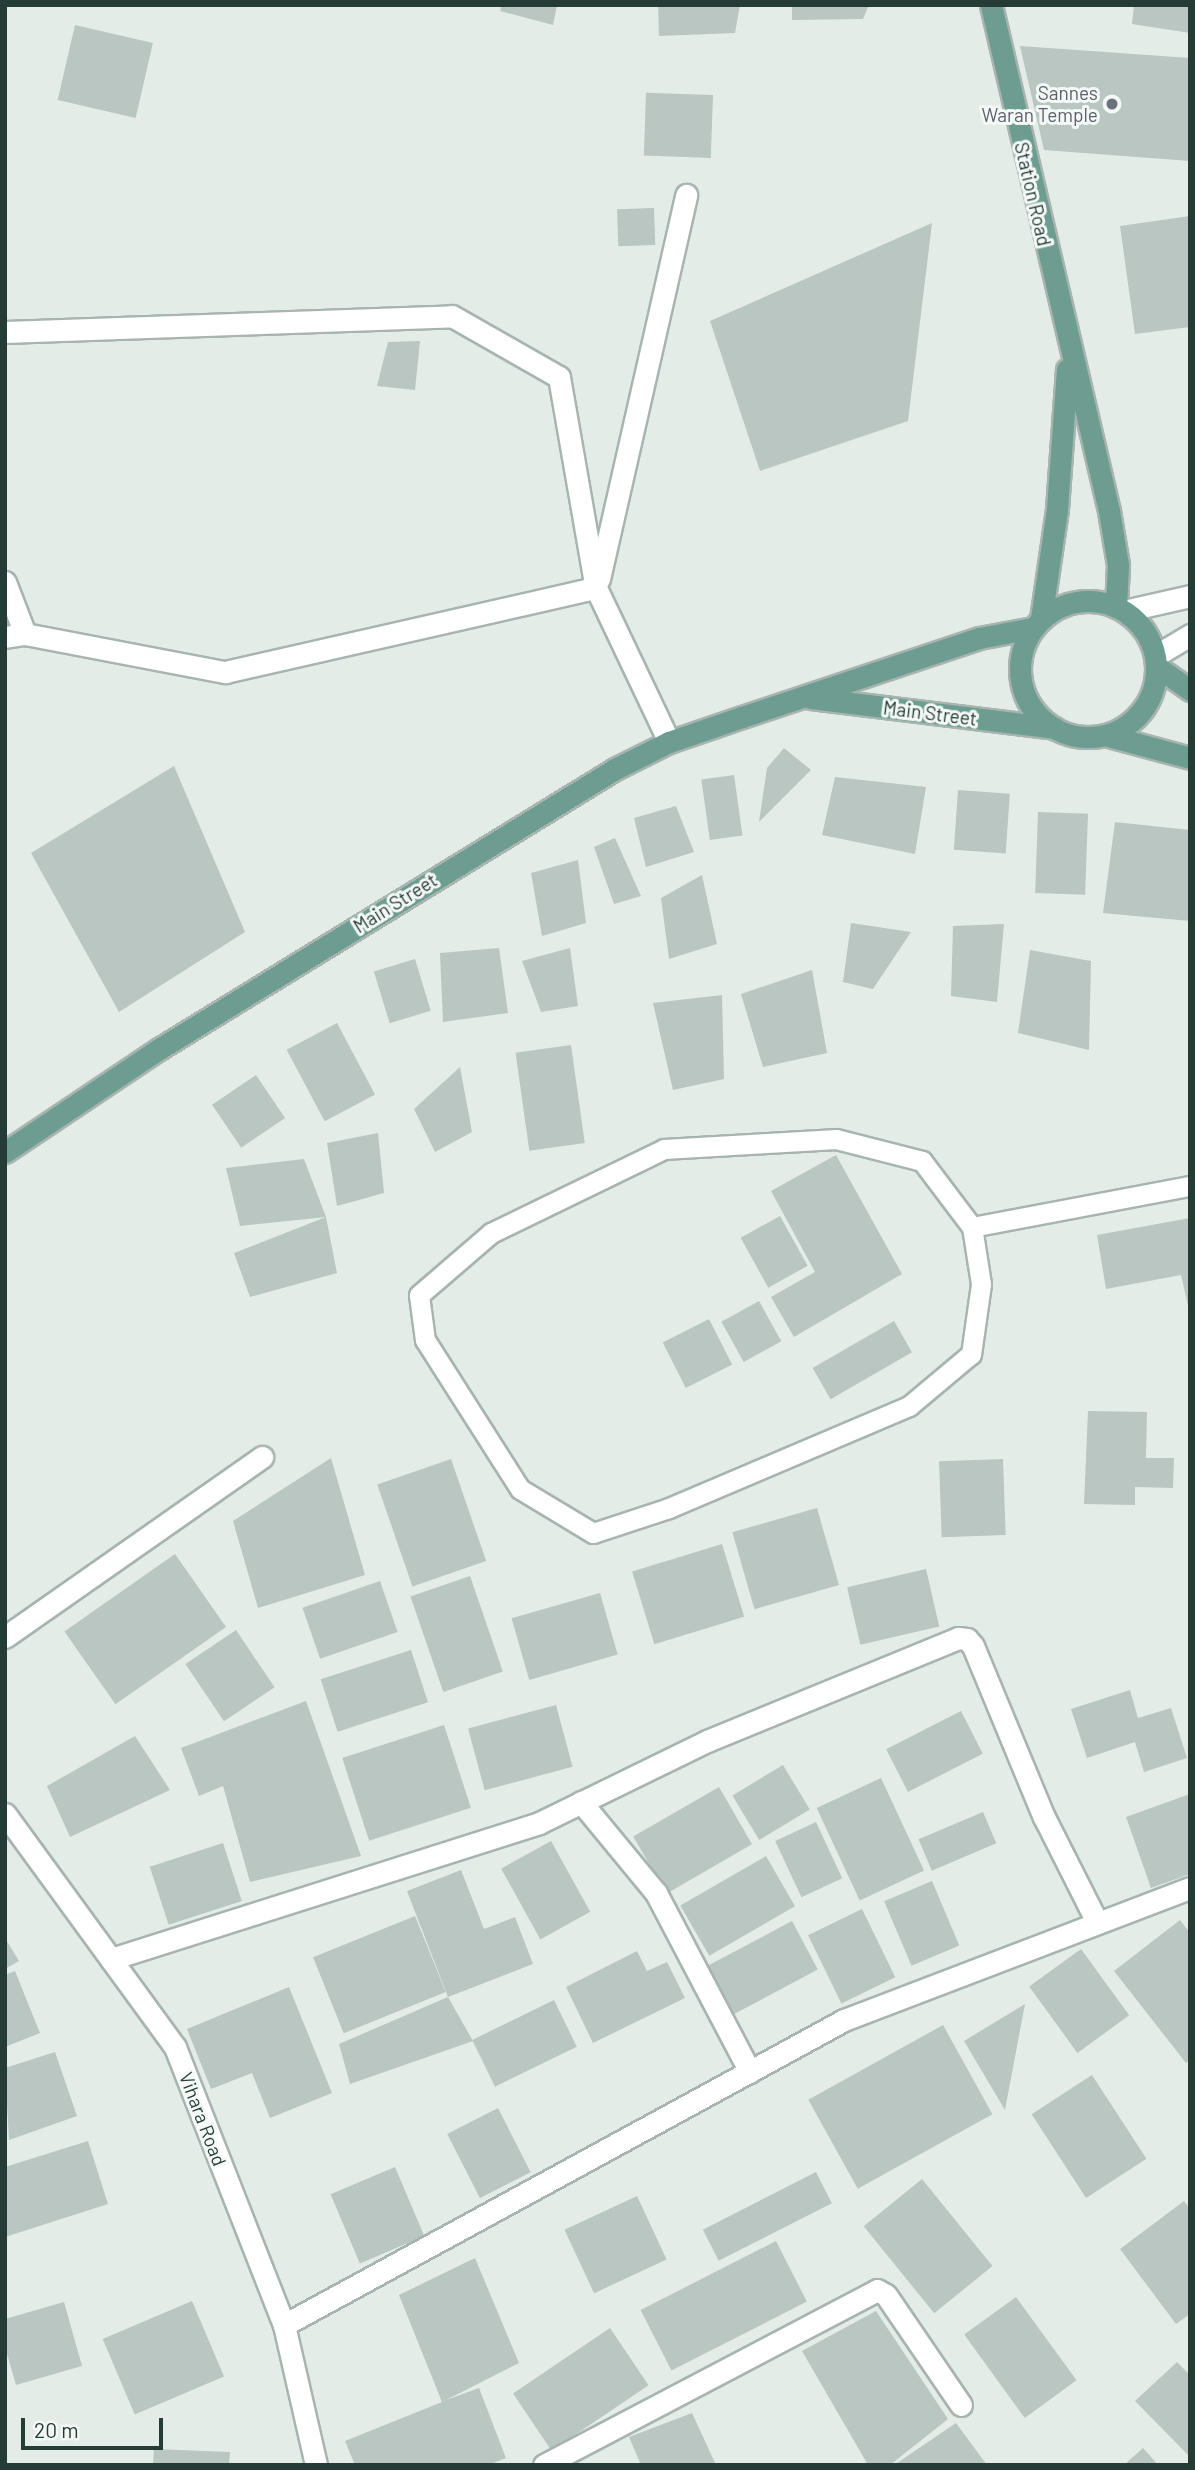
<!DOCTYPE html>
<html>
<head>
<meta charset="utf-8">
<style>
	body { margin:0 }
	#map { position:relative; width:1195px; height:2470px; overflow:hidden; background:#e4ece8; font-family:Barlow,sans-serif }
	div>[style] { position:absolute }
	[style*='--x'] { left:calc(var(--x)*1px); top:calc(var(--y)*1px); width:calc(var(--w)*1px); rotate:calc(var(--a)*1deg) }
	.building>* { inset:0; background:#bac6c1; transform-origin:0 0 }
	.roads { filter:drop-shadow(2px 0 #a7b4af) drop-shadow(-2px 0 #a7b4af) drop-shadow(0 2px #a7b4af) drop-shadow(0 -2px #a7b4af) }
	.lane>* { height:19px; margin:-9.5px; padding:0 9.5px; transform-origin:9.5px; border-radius:9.5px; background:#fff }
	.street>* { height:21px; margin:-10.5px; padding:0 10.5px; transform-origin:10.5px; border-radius:10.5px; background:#fff }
	.secondary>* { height:21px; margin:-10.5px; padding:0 10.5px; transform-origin:10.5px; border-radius:10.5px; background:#fff }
	.primary>* { height:21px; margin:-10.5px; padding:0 10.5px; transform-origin:10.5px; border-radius:10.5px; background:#6d9d90 }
	.primary>.ring { margin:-10.5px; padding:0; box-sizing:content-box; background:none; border:21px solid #6d9d90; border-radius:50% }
	.dots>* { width:19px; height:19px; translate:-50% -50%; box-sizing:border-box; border:4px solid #f4f9f6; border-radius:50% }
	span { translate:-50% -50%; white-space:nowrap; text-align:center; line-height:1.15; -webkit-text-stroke:6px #f4f9f6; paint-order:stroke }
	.worship-label { font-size:19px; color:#5b616d }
	.right { translate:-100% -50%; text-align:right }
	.street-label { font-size:19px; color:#253c36 }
	.frame { position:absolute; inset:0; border:7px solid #253c36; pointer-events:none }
	.scale { position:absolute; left:21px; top:2418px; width:142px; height:32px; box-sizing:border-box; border:4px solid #253c36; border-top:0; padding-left:9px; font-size:21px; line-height:24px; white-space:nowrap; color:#253c36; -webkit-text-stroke:5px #f4f9f6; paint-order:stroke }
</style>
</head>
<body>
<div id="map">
	<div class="building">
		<div style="clip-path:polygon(502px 5px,557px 5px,553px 25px,500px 11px)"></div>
		<div style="clip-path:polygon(658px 5px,740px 5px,735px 33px,659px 36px)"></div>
		<div style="clip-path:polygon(792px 5px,869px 5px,863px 19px,792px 20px)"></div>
		<div style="clip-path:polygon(1134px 5px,1190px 5px,1190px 33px,1132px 24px)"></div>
		<div style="left:75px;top:25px;width:80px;height:77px;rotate:13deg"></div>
		<div style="clip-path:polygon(1020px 46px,1190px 58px,1190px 161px,1044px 150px)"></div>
		<div style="left:713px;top:95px;width:63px;height:67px;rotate:92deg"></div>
		<div style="left:654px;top:208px;width:37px;height:37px;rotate:88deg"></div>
		<div style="clip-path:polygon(1190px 216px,1190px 327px,1135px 334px,1120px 226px)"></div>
		<div style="clip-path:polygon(932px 223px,908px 421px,760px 471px,710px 321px)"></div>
		<div style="clip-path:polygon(420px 341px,415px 390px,377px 386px,388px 342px)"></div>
		<div style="clip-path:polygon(784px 748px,811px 770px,759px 822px,767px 768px)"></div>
		<div style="clip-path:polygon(174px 766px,245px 932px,119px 1012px,31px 853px)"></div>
		<div style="left:734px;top:775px;width:61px;height:33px;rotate:82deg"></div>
		<div style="clip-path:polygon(835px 777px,926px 787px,915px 854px,822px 835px)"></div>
		<div style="left:958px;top:790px;width:52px;height:60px;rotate:4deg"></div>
		<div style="clip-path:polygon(676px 806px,694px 852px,646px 867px,634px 818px)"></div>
		<div style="left:1038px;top:812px;width:50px;height:81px;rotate:2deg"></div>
		<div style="clip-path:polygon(1115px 822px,1190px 830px,1190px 921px,1103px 913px)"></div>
		<div style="clip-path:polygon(615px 838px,641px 896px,614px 904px,594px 847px)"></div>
		<div style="clip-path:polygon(578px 860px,586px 923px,542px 936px,531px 873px)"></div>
		<div style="clip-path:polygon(702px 875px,717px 944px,669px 959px,661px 898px)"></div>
		<div style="clip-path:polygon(851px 923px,911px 932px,873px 989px,843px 982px)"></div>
		<div style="clip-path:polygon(1004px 924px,997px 1002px,951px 996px,953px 926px)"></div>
		<div style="clip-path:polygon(499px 948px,508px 1013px,443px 1022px,440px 953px)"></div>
		<div style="clip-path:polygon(570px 948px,578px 1006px,541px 1012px,522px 961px)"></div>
		<div style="clip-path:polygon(1030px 950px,1091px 961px,1089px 1050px,1018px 1033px)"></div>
		<div style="left:415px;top:959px;width:54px;height:43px;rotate:73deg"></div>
		<div style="clip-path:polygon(812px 970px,827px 1053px,763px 1067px,741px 994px)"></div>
		<div style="clip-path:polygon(722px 995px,724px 1079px,673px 1090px,653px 1003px)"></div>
		<div style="left:337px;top:1023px;width:81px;height:57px;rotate:62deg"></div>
		<div style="left:571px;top:1045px;width:99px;height:56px;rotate:82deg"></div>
		<div style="clip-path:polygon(460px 1067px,472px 1132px,435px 1152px,414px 1109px)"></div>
		<div style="left:256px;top:1075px;width:52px;height:53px;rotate:56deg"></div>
		<div style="clip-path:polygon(378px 1133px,384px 1193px,337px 1206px,327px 1143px)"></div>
		<div style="clip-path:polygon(836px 1155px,902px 1274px,794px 1337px,771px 1297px,815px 1272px,771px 1191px)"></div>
		<div style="clip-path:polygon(304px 1159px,326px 1217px,240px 1226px,226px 1168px)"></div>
		<div style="left:780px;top:1216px;width:57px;height:45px;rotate:61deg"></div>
		<div style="clip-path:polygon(326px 1217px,337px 1273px,250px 1297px,234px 1253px)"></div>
		<div style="clip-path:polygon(1190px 1218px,1190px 1314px,1181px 1275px,1106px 1289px,1097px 1235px)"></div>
		<div style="left:759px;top:1301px;width:46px;height:43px;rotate:61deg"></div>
		<div style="left:709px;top:1319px;width:51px;height:52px;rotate:63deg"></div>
		<div style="left:894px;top:1321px;width:36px;height:94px;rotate:60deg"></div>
		<div style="clip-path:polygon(1088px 1411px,1147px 1412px,1146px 1458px,1174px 1458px,1173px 1488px,1135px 1487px,1135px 1505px,1084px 1504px)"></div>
		<div style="clip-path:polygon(331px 1458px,365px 1575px,258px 1608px,233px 1521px)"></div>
		<div style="left:451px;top:1459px;width:108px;height:78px;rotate:71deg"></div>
		<div style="left:1003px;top:1459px;width:76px;height:64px;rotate:88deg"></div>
		<div style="left:817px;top:1508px;width:80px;height:88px;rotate:74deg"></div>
		<div style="left:722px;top:1544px;width:76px;height:94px;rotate:73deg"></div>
		<div style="left:175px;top:1554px;width:89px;height:135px;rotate:55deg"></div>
		<div style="left:926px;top:1569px;width:59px;height:81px;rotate:77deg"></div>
		<div style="left:470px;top:1576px;width:101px;height:63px;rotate:71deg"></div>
		<div style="left:380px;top:1581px;width:54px;height:82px;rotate:71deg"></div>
		<div style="left:600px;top:1593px;width:64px;height:92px;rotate:74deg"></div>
		<div style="left:236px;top:1630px;width:69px;height:61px;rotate:56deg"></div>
		<div style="left:411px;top:1650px;width:55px;height:95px;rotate:72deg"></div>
		<div style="clip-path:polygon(1130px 1690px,1138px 1718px,1171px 1708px,1187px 1758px,1144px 1772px,1135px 1742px,1087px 1758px,1071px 1709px)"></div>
		<div style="clip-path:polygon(306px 1701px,361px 1856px,250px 1882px,223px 1786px,199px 1796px,181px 1748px)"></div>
		<div style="left:556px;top:1705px;width:64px;height:91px;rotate:75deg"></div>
		<div style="left:961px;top:1711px;width:48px;height:84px;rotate:63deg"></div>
		<div style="left:444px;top:1725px;width:87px;height:107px;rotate:72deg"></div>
		<div style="clip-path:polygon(135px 1736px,170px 1790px,70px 1837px,47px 1786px)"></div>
		<div style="left:783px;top:1765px;width:52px;height:59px;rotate:59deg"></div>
		<div style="left:881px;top:1778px;width:102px;height:71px;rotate:65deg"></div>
		<div style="left:719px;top:1787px;width:66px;height:99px;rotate:60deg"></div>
		<div style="clip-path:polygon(1190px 1794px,1190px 1874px,1151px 1888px,1126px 1817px)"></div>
		<div style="left:983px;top:1812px;width:34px;height:70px;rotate:67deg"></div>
		<div style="left:816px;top:1822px;width:62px;height:45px;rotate:65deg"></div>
		<div style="left:551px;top:1841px;width:81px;height:57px;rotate:61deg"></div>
		<div style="left:223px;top:1843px;width:61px;height:77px;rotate:72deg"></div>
		<div style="left:766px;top:1856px;width:58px;height:99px;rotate:60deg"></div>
		<div style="clip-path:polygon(461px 1870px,484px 1929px,515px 1917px,533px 1964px,448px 1997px,407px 1891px)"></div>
		<div style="left:932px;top:1881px;width:70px;height:52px;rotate:67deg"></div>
		<div style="left:862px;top:1909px;width:76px;height:60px;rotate:64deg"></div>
		<div style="left:415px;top:1916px;width:82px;height:110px;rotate:68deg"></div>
		<div style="clip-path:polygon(1180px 1920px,1190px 1933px,1190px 2060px,1186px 2063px,1114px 1971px)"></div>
		<div style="left:792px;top:1921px;width:55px;height:97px;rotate:62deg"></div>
		<div style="clip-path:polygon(5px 1938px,19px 1961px,5px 1969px)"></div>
		<div style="left:1081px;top:1949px;width:82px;height:64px;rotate:54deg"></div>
		<div style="clip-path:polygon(637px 1951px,647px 1971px,667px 1962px,685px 1998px,593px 2043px,566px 1987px)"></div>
		<div style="clip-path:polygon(15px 1971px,40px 2033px,5px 2047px,5px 1975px)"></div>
		<div style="clip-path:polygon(289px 1987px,332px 2093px,270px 2118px,252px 2073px,211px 2089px,187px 2029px)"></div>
		<div style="clip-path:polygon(448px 1997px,473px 2041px,350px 2084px,339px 2044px)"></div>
		<div style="left:554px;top:2000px;width:52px;height:91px;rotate:64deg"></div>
		<div style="clip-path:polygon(1025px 2004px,1005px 2110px,964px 2041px)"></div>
		<div style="left:943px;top:2025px;width:102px;height:154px;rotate:61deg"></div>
		<div style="clip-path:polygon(55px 2052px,77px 2116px,9px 2140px,5px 2068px)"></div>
		<div style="left:1092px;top:2075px;width:100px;height:72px;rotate:57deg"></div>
		<div style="left:498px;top:2108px;width:72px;height:57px;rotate:63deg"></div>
		<div style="clip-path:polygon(88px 2141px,108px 2204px,5px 2237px,5px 2167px)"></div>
		<div style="left:395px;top:2167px;width:75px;height:70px;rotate:67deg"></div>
		<div style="left:816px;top:2172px;width:35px;height:127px;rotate:63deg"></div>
		<div style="left:922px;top:2179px;width:112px;height:75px;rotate:51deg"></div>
		<div style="left:637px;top:2196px;width:70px;height:80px;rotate:65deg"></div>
		<div style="clip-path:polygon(1184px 2201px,1190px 2209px,1190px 2314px,1176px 2324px,1120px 2249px)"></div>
		<div style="left:776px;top:2241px;width:68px;height:152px;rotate:63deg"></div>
		<div style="clip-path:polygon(475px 2258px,519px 2363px,446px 2400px,479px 2388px,506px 2458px,488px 2465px,355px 2465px,345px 2441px,442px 2402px,399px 2295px)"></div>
		<div style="left:1016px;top:2297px;width:103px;height:64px;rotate:54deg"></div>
		<div style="left:192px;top:2301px;width:82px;height:97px;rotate:67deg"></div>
		<div style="clip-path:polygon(64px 2302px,82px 2366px,16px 2385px,5px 2347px,5px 2319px)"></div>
		<div style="clip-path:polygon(876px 2311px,948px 2419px,890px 2465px,868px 2465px,802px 2351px)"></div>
		<div style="left:610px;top:2328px;width:69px;height:117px;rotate:56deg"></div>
		<div style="clip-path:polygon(1177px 2362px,1190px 2375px,1190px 2457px,1135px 2401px)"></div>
		<div style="clip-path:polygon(692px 2413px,716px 2465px,641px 2465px,629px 2437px)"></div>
		<div style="clip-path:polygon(956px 2423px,987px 2465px,894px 2465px)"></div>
		<div style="clip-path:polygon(1143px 2448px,1158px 2465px,1124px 2465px)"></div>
		<div style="clip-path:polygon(154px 2449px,230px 2452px,229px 2465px,153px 2465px)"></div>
	</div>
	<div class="roads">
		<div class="lane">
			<div style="--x:836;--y:1139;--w:89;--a:14.3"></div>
			<div style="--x:922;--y:1161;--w:83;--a:52.9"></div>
			<div style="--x:972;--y:1227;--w:58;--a:81"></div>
			<div style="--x:981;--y:1284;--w:71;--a:98.1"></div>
			<div style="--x:971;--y:1354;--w:81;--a:140"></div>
			<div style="--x:909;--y:1406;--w:261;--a:157"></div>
			<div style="--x:669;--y:1508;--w:80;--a:161.8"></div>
			<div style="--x:593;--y:1533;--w:85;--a:-148.9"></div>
			<div style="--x:520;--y:1489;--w:177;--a:-122.5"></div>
			<div style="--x:425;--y:1340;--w:45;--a:-97.6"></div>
			<div style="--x:419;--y:1295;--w:95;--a:-40.7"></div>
			<div style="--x:491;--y:1233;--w:192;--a:-25.9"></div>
			<div style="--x:664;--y:1149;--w:172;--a:-3.3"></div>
			<div style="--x:972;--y:1227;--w:222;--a:-10.7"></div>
		</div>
		<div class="street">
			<div style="--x:5;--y:332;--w:447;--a:-2"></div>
			<div style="--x:452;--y:316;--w:123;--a:29.7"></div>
			<div style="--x:559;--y:377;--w:214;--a:80.1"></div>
			<div style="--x:599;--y:579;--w:394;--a:-77.2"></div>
			<div style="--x:5;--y:582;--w:56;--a:69"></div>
			<div style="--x:5;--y:637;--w:20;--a:-9"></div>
			<div style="--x:25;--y:634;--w:204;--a:10.8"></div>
			<div style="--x:225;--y:672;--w:380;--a:-12.8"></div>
			<div style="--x:596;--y:588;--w:170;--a:64.6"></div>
			<div style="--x:5;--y:1637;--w:314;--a:-35"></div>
			<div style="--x:581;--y:1802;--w:118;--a:50.5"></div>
			<div style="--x:656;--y:1893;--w:202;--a:62.3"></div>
			<div style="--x:5;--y:1814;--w:288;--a:53.9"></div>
			<div style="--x:175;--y:2047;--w:299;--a:68.6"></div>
			<div style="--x:284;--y:2325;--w:144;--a:77.1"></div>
			<div style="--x:111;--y:1959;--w:449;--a:-17.6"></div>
			<div style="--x:539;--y:1823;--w:187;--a:-26"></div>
			<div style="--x:707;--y:1741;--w:271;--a:-22.3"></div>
			<div style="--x:958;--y:1638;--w:9;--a:6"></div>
			<div style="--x:967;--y:1639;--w:9;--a:49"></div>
			<div style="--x:973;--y:1646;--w:185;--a:67.5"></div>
			<div style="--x:1044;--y:1817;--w:118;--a:63.2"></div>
			<div style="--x:284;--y:2325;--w:638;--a:-28.57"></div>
			<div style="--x:844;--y:2020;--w:370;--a:-20.9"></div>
			<div style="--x:544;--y:2465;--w:376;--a:-27.7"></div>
			<div style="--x:877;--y:2290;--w:10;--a:29"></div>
			<div style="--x:886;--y:2295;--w:133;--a:55.7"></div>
		</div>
		<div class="secondary">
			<div style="--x:1124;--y:611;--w:68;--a:-12.8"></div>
			<div style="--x:1155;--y:656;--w:41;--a:-31"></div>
		</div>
		<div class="primary">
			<div style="--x:991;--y:5;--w:520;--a:76.87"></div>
			<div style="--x:1109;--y:511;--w:55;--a:80.5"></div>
			<div style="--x:1118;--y:565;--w:42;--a:92.7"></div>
			<div class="ring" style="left:1020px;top:601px;width:115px;height:115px"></div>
			<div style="--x:1041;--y:619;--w:111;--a:-81.7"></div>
			<div style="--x:1057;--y:509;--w:140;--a:-85.9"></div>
			<div style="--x:1156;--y:666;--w:42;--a:35.2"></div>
			<div style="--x:811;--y:698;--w:245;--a:7"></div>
			<div style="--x:1105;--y:735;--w:88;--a:15.1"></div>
			<div style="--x:5;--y:1152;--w:185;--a:-33.8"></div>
			<div style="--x:159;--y:1049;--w:535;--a:-31.55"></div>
			<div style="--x:615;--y:769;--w:60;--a:-26.6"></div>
			<div style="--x:669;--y:742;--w:77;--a:-18.9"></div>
			<div style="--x:742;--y:717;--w:250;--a:-18.4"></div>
			<div style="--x:979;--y:638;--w:55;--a:-10.5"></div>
		</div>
	</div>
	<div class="dots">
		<div style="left:1112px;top:104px;background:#6b7280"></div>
	</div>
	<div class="worship-label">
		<span class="right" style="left:1098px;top:104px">Sannes<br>Waran Temple</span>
	</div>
	<div class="street-label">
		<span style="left:1033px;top:194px;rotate:77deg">Station Road</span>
		<span style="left:930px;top:713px;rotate:7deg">Main Street</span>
		<span style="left:395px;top:903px;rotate:-32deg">Main Street</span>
		<span style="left:203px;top:2119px;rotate:69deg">Vihara Road</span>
	</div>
	<div class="frame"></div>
	<div class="scale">20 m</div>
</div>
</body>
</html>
